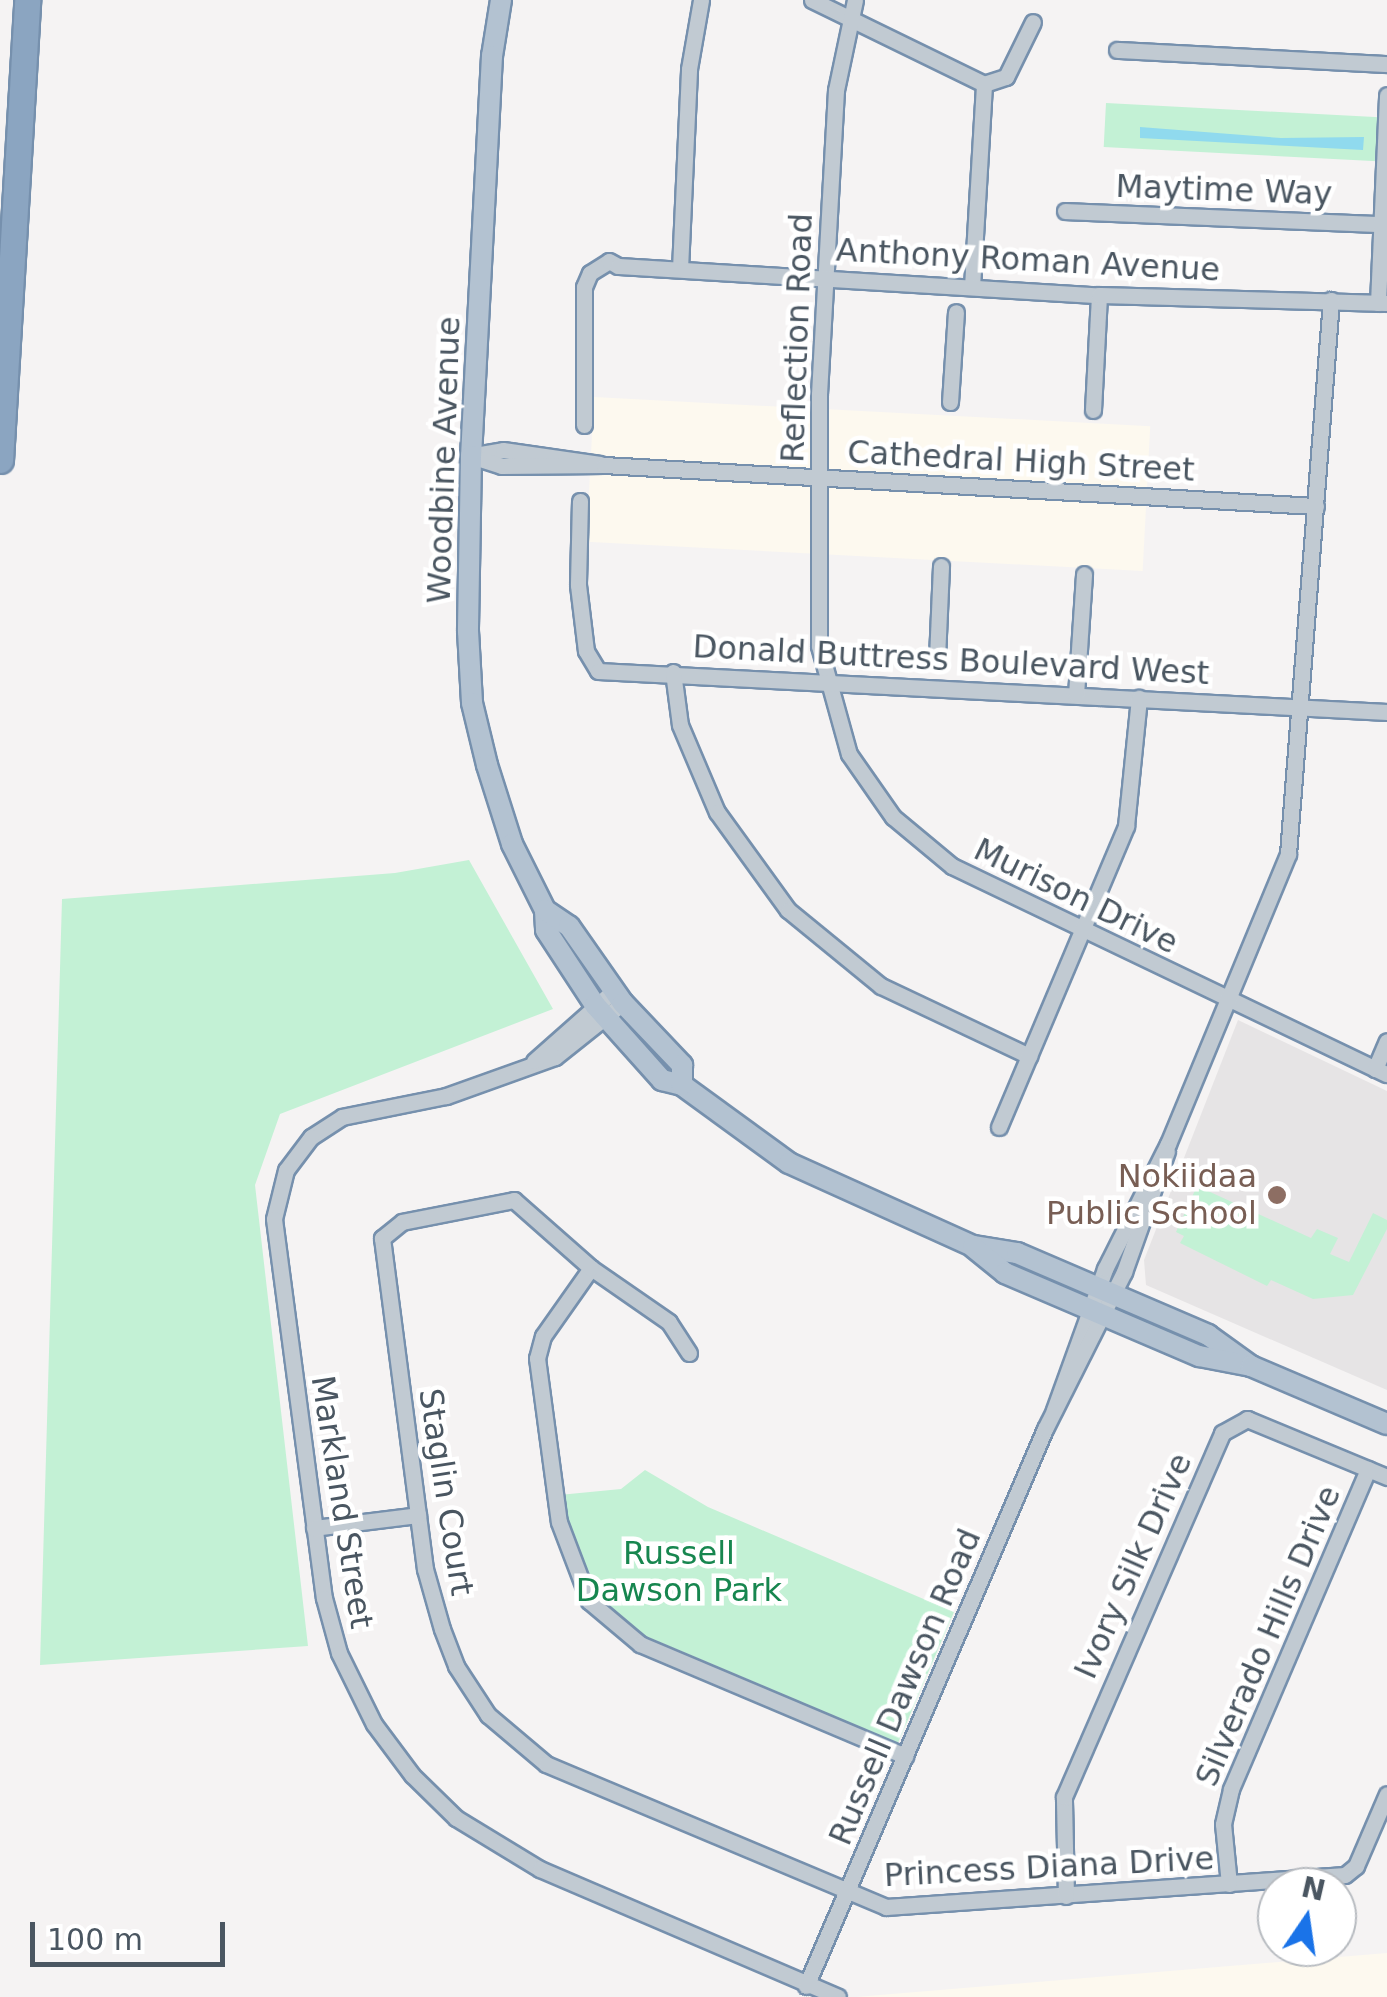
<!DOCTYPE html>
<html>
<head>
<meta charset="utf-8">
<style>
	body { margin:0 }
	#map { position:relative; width:1387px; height:1997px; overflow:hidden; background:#f5f3f3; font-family:"DejaVu Sans",sans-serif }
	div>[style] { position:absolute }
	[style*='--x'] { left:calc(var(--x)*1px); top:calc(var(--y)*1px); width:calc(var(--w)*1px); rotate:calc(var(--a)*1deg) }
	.commercial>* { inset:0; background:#fdf9ef; transform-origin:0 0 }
	.education>* { inset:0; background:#e6e4e5 }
	.green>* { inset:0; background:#c3f1d5; transform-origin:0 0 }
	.water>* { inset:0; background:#90daee }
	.roads { filter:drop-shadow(2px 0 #7690ad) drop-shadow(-2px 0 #7690ad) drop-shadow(0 2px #7690ad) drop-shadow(0 -2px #7690ad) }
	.minor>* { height:15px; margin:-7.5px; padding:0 7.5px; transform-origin:7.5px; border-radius:7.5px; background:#c1cad2 }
	.major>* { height:20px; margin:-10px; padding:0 10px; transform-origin:10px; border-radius:10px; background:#b3c2d1 }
	.highway>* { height:25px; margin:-12.5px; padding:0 12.5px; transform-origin:12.5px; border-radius:12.5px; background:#8ba5c1 }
	.dots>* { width:28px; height:28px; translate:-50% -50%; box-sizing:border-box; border:5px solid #fff; border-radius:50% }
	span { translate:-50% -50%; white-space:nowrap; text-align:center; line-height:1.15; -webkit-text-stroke:9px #fff; paint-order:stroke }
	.street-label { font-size:32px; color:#4a5661 }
	.education-label { font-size:32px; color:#785e54 }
	.right { translate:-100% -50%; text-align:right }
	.park-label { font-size:32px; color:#17864f }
	.north { position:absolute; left:1257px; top:1867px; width:100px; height:100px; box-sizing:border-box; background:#fff; border:2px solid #b7bbc0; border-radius:50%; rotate:13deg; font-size:28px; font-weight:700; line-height:40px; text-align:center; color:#4a5661 }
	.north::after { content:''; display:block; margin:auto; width:35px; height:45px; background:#1a73e8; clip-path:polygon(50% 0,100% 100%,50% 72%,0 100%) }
	.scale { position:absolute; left:30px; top:1922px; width:195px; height:45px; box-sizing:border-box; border:5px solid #4a5661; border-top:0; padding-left:12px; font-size:30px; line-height:35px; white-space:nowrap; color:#4a5661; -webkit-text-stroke:8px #fff; paint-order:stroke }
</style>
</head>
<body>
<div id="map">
	<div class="commercial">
		<div style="left:594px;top:397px;width:557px;height:145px;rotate:3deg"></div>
		<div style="clip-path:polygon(1387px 1953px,1387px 1997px,856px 1997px)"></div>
	</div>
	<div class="education">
		<div style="clip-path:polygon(1238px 1020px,1387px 1091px,1387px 1390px,1146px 1285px,1144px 1260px)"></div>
	</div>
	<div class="green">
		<div style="left:1106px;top:103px;width:274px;height:44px;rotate:3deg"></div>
		<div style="clip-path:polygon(469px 860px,553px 1009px,280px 1114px,255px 1185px,308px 1646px,40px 1665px,62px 899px,395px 873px)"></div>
		<div style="clip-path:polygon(1197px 1186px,1311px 1238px,1317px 1229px,1338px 1238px,1330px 1254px,1349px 1262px,1373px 1213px,1387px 1220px,1387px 1229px,1353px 1295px,1313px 1299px,1271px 1280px,1267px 1286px,1180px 1243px,1184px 1236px,1176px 1232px)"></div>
		<div style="clip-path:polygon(645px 1470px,708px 1507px,954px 1612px,898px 1743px,638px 1633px,606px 1610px,581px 1572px,559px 1495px,621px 1489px)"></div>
	</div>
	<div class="water">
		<div style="clip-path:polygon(1140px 127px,1281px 138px,1364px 137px,1363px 150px,1140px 138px)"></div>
	</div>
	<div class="roads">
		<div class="minor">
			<div style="--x:812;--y:0;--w:191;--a:26"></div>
			<div style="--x:855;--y:0;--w:92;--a:101.9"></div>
			<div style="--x:836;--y:90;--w:305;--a:93.2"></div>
			<div style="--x:819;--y:395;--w:251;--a:90"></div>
			<div style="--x:819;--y:646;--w:112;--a:74.5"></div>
			<div style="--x:849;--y:754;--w:77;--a:55.1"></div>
			<div style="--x:893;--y:817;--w:77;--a:39.7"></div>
			<div style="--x:952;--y:866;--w:482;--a:25.6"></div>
			<div style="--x:1117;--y:50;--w:270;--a:3"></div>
			<div style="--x:984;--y:84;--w:23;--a:-18"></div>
			<div style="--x:1006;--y:77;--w:61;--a:-63.9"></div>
			<div style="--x:1065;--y:211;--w:316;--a:2.4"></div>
			<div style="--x:680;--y:269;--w:200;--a:-87.4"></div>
			<div style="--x:689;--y:69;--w:70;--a:-80.1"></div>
			<div style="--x:972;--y:287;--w:203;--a:-86.6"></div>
			<div style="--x:1378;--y:303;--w:208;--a:-87.5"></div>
			<div style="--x:950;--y:402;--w:90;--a:-86.2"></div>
			<div style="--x:1093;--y:410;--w:115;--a:-87"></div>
			<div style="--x:584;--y:425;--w:138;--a:-90"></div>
			<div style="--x:584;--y:287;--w:15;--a:-67"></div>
			<div style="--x:590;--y:273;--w:22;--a:-32"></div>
			<div style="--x:609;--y:261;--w:10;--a:29"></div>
			<div style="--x:618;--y:266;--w:482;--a:3.5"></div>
			<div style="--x:1099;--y:295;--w:288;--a:1.6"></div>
			<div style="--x:475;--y:455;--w:28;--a:-10"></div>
			<div style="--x:503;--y:450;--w:98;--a:8.2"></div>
			<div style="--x:471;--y:456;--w:32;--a:18"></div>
			<div style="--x:501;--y:466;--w:103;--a:-0.6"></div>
			<div style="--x:604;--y:465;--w:713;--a:3.3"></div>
			<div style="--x:580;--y:501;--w:84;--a:91.4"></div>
			<div style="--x:578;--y:585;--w:66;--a:83.1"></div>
			<div style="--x:586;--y:651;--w:23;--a:59"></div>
			<div style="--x:598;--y:671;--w:790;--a:2.97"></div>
			<div style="--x:937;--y:658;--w:92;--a:-87.5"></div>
			<div style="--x:673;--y:672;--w:53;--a:82.5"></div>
			<div style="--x:680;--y:725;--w:95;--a:67"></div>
			<div style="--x:717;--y:812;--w:121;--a:54.1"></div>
			<div style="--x:788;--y:910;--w:120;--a:39.3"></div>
			<div style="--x:881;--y:986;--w:164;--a:25.3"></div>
			<div style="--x:1076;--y:695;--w:121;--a:-86.2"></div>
			<div style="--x:623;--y:1003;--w:87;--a:141.5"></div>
			<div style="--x:555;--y:1057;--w:116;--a:160.3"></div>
			<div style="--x:446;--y:1096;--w:106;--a:168.6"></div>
			<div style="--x:342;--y:1117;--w:37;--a:147"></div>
			<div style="--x:311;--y:1137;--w:41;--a:127.1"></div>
			<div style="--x:286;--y:1170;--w:50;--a:103.8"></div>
			<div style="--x:274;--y:1219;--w:382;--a:82.5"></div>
			<div style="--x:324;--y:1598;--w:57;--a:74.7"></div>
			<div style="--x:339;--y:1653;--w:79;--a:63.8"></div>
			<div style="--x:374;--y:1724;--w:64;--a:53.3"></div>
			<div style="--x:412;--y:1775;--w:62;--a:44.3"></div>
			<div style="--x:456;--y:1818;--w:98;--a:31.3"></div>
			<div style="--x:540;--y:1869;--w:324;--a:23.2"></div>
			<div style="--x:534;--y:1061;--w:106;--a:-41.5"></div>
			<div style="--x:1375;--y:1069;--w:30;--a:-67"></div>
			<div style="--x:999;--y:1127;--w:327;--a:-67.1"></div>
			<div style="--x:1126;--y:826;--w:129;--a:-84.2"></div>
			<div style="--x:591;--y:1268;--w:83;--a:125.2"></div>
			<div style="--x:543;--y:1336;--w:23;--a:105"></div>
			<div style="--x:537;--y:1358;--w:165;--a:82.4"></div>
			<div style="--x:559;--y:1522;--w:85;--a:69.2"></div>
			<div style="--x:589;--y:1601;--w:67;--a:40.1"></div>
			<div style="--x:640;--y:1644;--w:288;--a:22.9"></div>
			<div style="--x:689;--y:1353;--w:37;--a:-123"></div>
			<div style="--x:669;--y:1322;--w:95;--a:-145.3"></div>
			<div style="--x:591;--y:1268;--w:103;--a:-138.6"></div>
			<div style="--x:514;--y:1200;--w:114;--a:168.9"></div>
			<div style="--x:402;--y:1222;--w:26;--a:141"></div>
			<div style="--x:382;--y:1238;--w:334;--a:82.6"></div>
			<div style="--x:425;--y:1569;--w:62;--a:74.2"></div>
			<div style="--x:442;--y:1629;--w:40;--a:69"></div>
			<div style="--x:456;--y:1666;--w:59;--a:56.9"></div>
			<div style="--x:488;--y:1715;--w:76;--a:40.2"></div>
			<div style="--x:546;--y:1764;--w:369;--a:22.8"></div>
			<div style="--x:886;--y:1907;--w:460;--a:-4"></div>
			<div style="--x:1345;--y:1875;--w:14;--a:-39"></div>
			<div style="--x:1356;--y:1866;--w:78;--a:-66.7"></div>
			<div style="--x:1054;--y:1410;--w:150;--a:-70.1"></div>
			<div style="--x:1105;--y:1269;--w:140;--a:-63.3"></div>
			<div style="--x:1168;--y:1144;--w:314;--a:-67.5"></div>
			<div style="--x:1288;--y:854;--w:556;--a:-85.56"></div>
			<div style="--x:314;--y:1528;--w:105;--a:-7.1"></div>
			<div style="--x:1229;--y:1884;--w:60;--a:-95.7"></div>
			<div style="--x:1223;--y:1824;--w:36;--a:-77"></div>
			<div style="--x:1231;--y:1789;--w:348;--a:-66.8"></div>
			<div style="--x:1066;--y:1896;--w:99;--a:-91.2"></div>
			<div style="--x:1064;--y:1797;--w:397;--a:-66.5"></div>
			<div style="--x:1222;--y:1433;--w:29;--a:-29"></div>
			<div style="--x:1247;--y:1419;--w:152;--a:22.5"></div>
			<div style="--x:806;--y:1986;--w:606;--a:-66.78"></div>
			<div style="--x:1045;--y:1429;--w:176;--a:-63.3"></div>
			<div style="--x:1124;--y:1272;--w:128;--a:-70.4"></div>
		</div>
		<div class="major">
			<div style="--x:501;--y:0;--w:57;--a:99.1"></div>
			<div style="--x:492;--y:56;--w:401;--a:93"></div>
			<div style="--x:471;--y:456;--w:175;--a:91"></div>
			<div style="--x:468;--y:631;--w:72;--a:86.8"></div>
			<div style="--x:472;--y:703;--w:64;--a:76.4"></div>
			<div style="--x:487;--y:765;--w:83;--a:72.4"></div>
			<div style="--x:512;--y:844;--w:74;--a:63.4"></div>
			<div style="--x:545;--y:910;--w:20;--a:87"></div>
			<div style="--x:546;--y:930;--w:90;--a:56.8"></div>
			<div style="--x:595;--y:1005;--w:101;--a:48.2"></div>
			<div style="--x:662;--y:1080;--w:21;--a:14"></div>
			<div style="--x:682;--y:1085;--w:132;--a:36.1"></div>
			<div style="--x:789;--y:1163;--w:202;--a:24.3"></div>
			<div style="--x:973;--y:1246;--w:45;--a:9"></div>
			<div style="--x:1017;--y:1253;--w:208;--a:23.2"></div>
			<div style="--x:1208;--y:1335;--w:53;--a:35.8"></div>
			<div style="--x:545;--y:910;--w:29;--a:34"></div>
			<div style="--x:569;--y:926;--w:94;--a:55"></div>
			<div style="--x:623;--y:1003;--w:86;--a:46.4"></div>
			<div style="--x:682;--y:1065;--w:20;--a:90"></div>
			<div style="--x:973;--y:1247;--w:41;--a:39.1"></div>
			<div style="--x:1005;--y:1273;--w:211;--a:23.2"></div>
			<div style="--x:1199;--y:1356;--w:53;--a:10.9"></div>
			<div style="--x:1251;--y:1366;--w:148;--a:23.1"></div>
		</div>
		<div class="highway">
			<div style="--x:0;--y:460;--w:461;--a:-86.6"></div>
		</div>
	</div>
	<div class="dots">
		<div style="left:1277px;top:1195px;background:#8d6e63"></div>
	</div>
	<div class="street-label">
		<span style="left:1224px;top:190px;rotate:2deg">Maytime Way</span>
		<span style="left:1028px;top:260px;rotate:3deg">Anthony Roman Avenue</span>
		<span style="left:797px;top:338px;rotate:-88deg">Reflection Road</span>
		<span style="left:444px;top:460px;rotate:-88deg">Woodbine Avenue</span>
		<span style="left:1021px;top:461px;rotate:3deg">Cathedral High Street</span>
		<span style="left:951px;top:660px;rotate:3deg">Donald Buttress Boulevard West</span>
		<span style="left:1076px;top:896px;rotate:26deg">Murison Drive</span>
		<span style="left:446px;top:1492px;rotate:81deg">Staglin Court</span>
		<span style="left:342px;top:1502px;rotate:81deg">Markland Street</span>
		<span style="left:1133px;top:1566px;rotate:-66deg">Ivory Silk Drive</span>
		<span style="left:1268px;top:1636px;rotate:-67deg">Silverado Hills Drive</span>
		<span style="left:905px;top:1687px;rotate:-67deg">Russell Dawson Road</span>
		<span style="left:1049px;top:1867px;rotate:-3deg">Princess Diana Drive</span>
	</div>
	<div class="education-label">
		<span class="right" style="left:1257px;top:1195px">Nokiidaa<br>Public School</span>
	</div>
	<div class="park-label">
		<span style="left:679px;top:1572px">Russell<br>Dawson Park</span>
	</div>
	<div class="north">N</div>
	<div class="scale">100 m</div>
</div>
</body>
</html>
